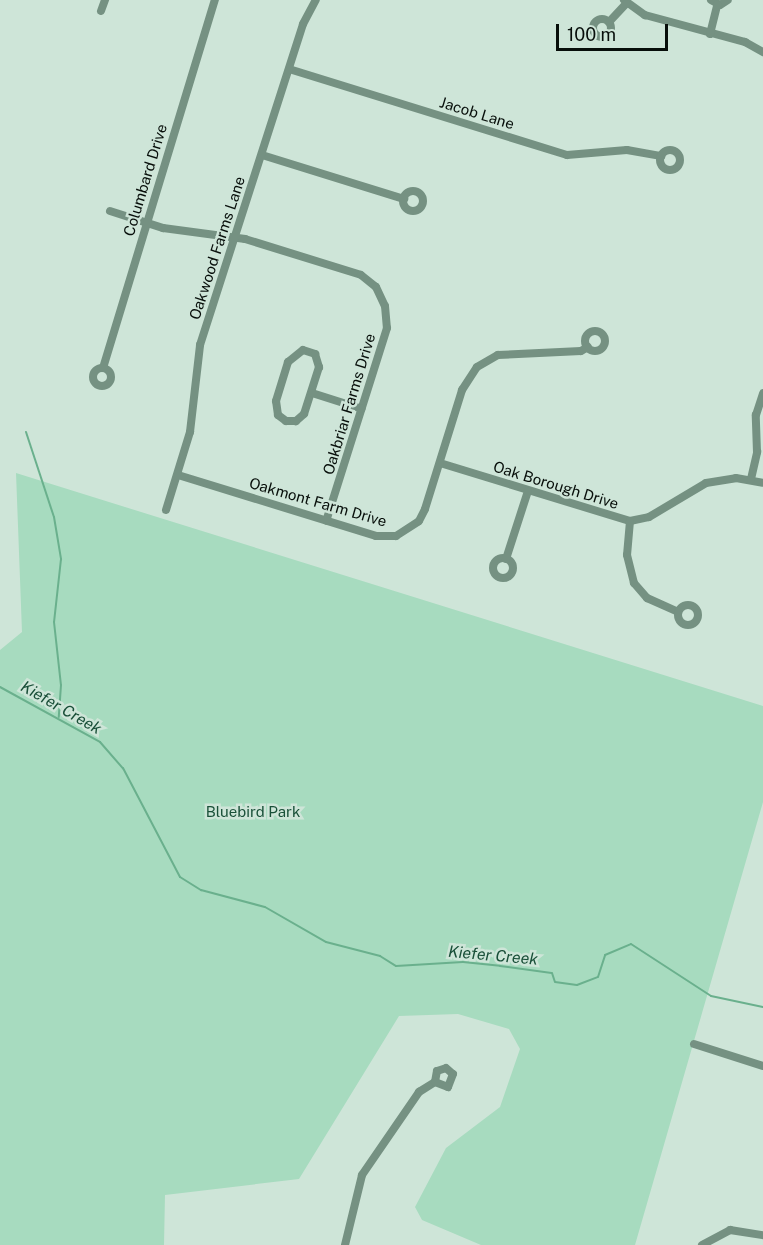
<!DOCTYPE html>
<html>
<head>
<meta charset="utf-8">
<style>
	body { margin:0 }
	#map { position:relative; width:763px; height:1245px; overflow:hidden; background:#cee5d8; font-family:"Public Sans",sans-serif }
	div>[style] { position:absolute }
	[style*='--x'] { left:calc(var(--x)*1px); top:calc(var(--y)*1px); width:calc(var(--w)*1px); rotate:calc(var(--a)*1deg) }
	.green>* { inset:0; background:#a7dbbf }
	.stream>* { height:2px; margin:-1px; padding:0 1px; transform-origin:1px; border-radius:1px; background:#6ab08d }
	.minor>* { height:8px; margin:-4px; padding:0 4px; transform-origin:4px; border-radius:4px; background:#759182 }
	.minor>.ring { margin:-4px; padding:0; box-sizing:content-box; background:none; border:8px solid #759182; border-radius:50% }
	span { translate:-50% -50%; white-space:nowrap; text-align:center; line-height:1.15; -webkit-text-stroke:5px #cee5d8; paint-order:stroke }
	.street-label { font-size:15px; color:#070e0a }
	.park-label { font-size:15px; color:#1a5139 }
	.water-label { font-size:16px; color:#194f38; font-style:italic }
	.scale { position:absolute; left:556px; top:24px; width:112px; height:27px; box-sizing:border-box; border:3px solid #070e0a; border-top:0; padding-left:8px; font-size:18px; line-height:21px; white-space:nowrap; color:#070e0a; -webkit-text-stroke:4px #cee5d8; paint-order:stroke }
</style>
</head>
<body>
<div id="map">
	<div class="green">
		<div style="clip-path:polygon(16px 473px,763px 706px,763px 802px,635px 1245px,481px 1245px,422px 1220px,415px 1207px,446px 1148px,500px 1107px,520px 1049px,509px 1029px,458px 1014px,399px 1016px,299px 1179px,165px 1195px,164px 1245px,0 1245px,0 650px,22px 632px)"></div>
	</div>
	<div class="stream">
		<div style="--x:26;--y:432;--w:89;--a:71.8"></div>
		<div style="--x:54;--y:517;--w:43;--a:80.5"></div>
		<div style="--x:61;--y:559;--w:63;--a:96.3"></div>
		<div style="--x:54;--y:622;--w:63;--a:83.7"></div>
		<div style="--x:61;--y:685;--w:32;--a:94"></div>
		<div style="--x:0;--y:687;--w:114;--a:28.8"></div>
		<div style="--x:100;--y:742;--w:35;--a:49"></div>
		<div style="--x:123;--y:768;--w:123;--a:62.4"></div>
		<div style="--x:180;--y:877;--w:25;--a:32"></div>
		<div style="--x:201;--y:890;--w:66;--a:14.9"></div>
		<div style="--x:265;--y:907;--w:70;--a:29.8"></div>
		<div style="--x:326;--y:942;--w:56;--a:14.5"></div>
		<div style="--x:380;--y:956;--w:19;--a:32"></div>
		<div style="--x:396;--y:966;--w:67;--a:-3.4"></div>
		<div style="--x:463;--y:962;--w:37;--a:6"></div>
		<div style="--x:500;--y:966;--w:52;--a:7.7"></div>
		<div style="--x:552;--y:973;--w:9;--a:72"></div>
		<div style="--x:555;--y:982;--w:22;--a:8"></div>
		<div style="--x:577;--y:985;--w:22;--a:-21"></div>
		<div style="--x:598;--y:977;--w:23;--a:-72"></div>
		<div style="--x:605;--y:955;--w:28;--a:-23"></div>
		<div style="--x:631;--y:944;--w:95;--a:33"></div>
		<div style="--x:711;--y:996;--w:53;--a:11.9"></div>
	</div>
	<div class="minor">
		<div style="--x:624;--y:0;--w:26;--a:36"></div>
		<div style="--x:645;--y:15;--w:104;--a:15.1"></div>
		<div style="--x:745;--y:42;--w:21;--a:29"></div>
		<div style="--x:711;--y:0;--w:10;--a:29"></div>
		<div style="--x:720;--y:5;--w:9;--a:-32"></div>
		<div style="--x:101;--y:11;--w:12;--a:-70"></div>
		<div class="ring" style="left:593px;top:19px;width:10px;height:10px"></div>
		<div style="--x:609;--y:22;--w:25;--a:-47"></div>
		<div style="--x:710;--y:34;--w:30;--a:-76"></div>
		<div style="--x:289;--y:69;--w:291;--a:17.2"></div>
		<div style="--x:567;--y:155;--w:60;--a:-4.8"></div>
		<div style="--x:627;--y:150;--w:35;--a:10"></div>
		<div class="ring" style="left:660px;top:150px;width:12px;height:12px"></div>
		<div style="--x:262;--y:155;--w:149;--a:17.2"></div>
		<div class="ring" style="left:403px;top:191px;width:12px;height:12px"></div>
		<div style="--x:110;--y:211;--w:56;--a:17.8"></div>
		<div style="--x:163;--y:228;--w:83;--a:7.6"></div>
		<div style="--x:245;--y:239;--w:121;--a:17.2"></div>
		<div style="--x:361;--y:275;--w:19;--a:39"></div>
		<div style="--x:376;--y:287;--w:21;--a:65"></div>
		<div style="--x:385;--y:306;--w:22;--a:85"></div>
		<div style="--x:387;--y:328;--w:202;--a:107.5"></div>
		<div class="ring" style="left:585px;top:331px;width:12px;height:12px"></div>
		<div style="--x:303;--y:350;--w:13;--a:18"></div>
		<div style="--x:315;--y:354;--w:14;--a:73"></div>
		<div style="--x:319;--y:367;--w:49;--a:107.7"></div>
		<div style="--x:304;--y:414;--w:11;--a:139"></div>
		<div style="--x:296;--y:421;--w:10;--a:180"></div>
		<div style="--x:286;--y:421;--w:10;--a:-143"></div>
		<div style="--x:278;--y:415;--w:14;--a:-98"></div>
		<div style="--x:276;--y:401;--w:41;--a:-72.9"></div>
		<div style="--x:288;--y:362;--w:19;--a:-39"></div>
		<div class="ring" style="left:93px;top:368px;width:10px;height:10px"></div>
		<div style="--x:103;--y:368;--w:385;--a:-73.1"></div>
		<div style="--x:312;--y:393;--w:52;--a:17.7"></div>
		<div style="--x:440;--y:463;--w:199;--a:17"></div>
		<div style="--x:630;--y:521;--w:19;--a:-12"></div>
		<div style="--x:649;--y:517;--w:66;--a:-30.8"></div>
		<div style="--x:706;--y:483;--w:30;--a:-9"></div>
		<div style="--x:736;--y:478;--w:27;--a:10"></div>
		<div style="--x:178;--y:475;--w:207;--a:17.1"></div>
		<div style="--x:376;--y:536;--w:20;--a:0"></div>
		<div style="--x:396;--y:536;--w:27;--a:-33"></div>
		<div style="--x:419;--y:521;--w:13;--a:-63"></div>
		<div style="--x:425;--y:509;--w:125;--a:-72.7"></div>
		<div style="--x:462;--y:390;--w:27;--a:-57"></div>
		<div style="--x:477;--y:367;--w:24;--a:-30"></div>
		<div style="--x:498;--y:355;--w:83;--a:-2.8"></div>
		<div style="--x:581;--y:351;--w:8;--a:-30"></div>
		<div style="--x:751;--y:479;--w:28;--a:-77"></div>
		<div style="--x:757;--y:452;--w:37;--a:-92"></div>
		<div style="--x:756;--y:415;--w:23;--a:-72"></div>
		<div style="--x:166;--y:510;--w:82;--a:-72.9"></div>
		<div style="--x:190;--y:432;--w:88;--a:-83.4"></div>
		<div style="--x:200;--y:345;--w:337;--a:-72.2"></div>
		<div style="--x:303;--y:24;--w:27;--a:-62"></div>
		<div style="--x:630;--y:521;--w:34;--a:95"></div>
		<div style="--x:627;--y:555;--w:29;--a:76"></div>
		<div style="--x:634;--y:583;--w:20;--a:49"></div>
		<div style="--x:647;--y:598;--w:34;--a:24"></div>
		<div class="ring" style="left:493px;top:558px;width:12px;height:12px"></div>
		<div style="--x:506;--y:559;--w:71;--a:-72.1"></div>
		<div class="ring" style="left:678px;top:605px;width:12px;height:12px"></div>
		<div style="--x:694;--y:1044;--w:72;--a:17.7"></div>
		<div style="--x:345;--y:1245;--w:72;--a:-76.3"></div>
		<div style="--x:362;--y:1175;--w:101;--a:-55.5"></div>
		<div style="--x:419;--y:1092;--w:19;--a:-32"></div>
		<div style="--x:435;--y:1082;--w:11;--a:-80"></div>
		<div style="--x:437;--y:1071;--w:9;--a:-18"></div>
		<div style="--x:446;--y:1068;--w:9;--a:41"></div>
		<div style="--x:453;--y:1074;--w:14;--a:111"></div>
		<div style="--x:448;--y:1087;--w:14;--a:-159"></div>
		<div style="--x:702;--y:1245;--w:32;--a:-28"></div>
		<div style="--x:730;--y:1230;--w:33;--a:9"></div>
	</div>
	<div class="street-label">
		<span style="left:477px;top:113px;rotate:17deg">Jacob Lane</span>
		<span style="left:145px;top:180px;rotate:-73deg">Columbard Drive</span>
		<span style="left:217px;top:248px;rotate:-72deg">Oakwood Farms Lane</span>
		<span style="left:349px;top:404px;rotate:-73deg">Oakbriar Farms Drive</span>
		<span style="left:556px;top:485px;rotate:17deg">Oak Borough Drive</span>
		<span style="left:318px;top:502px;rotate:16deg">Oakmont Farm Drive</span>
	</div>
	<div class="park-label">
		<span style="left:253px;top:812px">Bluebird Park</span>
	</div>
	<div class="water-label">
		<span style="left:61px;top:708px;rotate:30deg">Kiefer Creek</span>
		<span style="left:493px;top:956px;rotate:5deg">Kiefer Creek</span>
	</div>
	<div class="scale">100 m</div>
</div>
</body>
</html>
